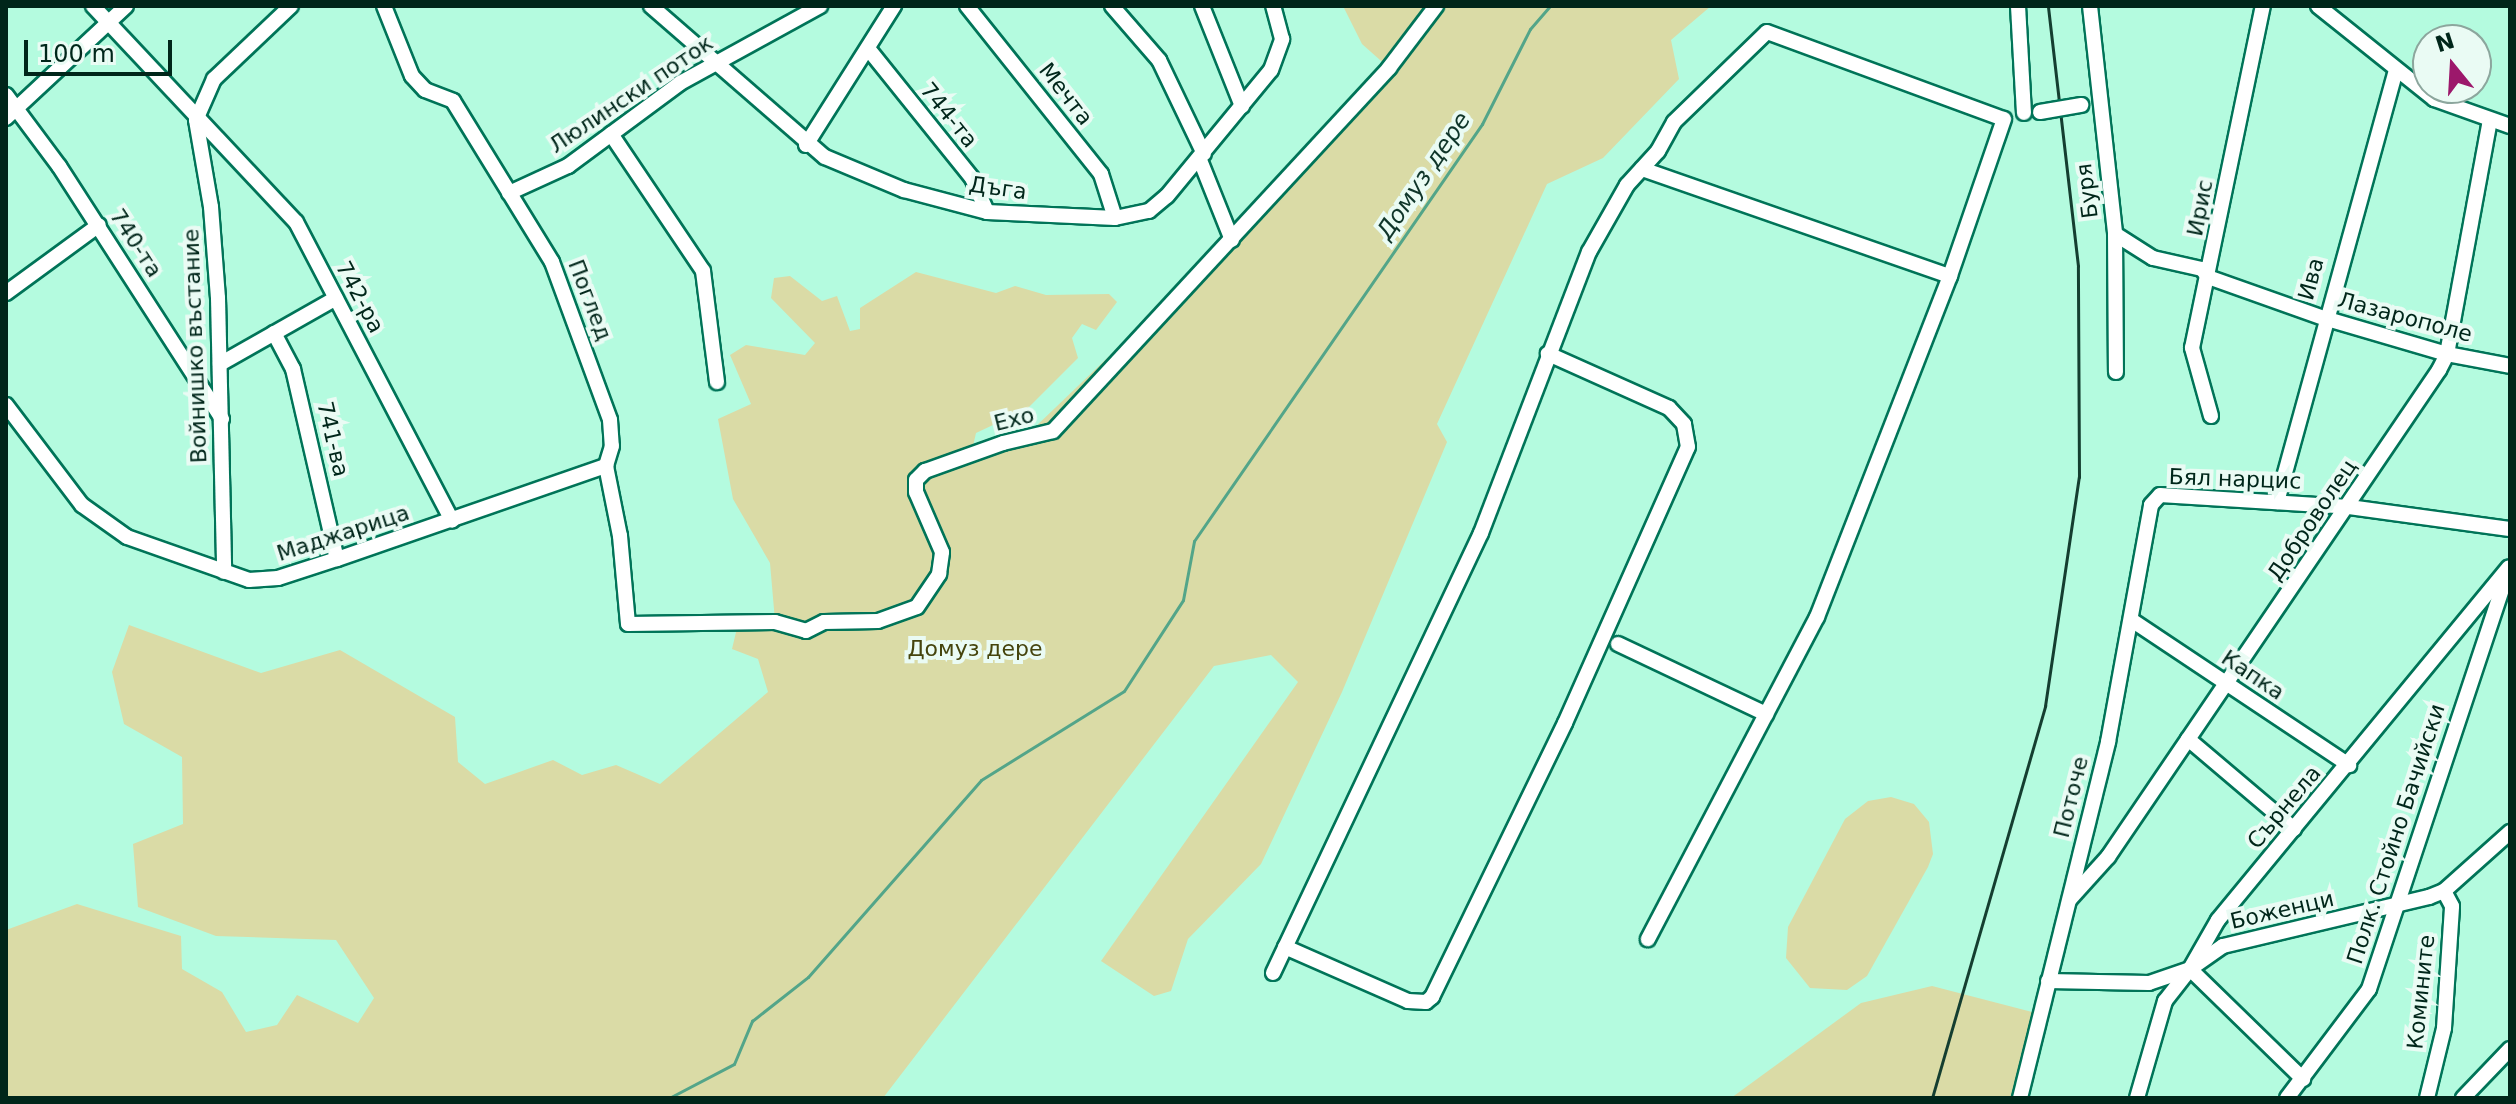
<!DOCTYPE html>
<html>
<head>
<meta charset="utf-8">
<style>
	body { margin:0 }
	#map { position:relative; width:2516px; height:1104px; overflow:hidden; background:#b4fbdf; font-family:"DejaVu Sans",sans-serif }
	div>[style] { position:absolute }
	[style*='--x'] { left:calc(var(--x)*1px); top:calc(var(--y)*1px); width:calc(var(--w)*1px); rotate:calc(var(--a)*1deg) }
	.green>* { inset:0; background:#dadba6 }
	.stream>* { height:3px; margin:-1.5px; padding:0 1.5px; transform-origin:1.5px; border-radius:1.5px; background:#53a589 }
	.roads { filter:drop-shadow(2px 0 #007458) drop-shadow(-2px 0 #007458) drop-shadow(0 2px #007458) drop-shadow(0 -2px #007458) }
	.minor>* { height:14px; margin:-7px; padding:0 7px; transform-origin:7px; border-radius:7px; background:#fff }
	.rail>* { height:3px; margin:-1.5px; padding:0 1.5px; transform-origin:1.5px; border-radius:1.5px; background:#143e30 }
	.bridges { filter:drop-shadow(2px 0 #007458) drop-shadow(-2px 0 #007458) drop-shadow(0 2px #007458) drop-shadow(0 -2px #007458) }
	.minor-bridge>* { height:14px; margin:-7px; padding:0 7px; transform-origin:7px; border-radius:7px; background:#fff }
	span { translate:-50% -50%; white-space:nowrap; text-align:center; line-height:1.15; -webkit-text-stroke:8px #eafbf4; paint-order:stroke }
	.street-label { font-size:22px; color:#00261a }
	.park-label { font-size:22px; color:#45440d }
	.water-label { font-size:24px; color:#0f3529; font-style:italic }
	.frame { position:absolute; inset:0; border:8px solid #00261a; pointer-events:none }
	.north { position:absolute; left:2412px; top:24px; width:80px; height:80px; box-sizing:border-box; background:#eafbf4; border:2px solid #8ca69d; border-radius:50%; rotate:342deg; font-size:22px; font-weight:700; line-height:32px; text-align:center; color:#00261a }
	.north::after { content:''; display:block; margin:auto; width:28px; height:36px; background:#9c186b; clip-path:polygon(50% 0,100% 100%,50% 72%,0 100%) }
	.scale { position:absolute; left:24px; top:40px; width:148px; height:36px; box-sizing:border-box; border:4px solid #00261a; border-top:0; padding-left:10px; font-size:24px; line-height:28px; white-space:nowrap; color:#00261a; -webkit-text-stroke:6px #eafbf4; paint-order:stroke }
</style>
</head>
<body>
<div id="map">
	<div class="green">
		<div style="clip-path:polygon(1343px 6px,1711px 6px,1671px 40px,1679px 79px,1603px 158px,1547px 184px,1437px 424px,1447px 442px,1342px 692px,1261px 864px,1188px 939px,1171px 991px,1154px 996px,1101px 961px,1298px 682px,1271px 655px,1214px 666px,883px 1098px,6px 1098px,6px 930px,77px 904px,181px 936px,182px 969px,222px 992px,246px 1032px,277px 1025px,297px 995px,358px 1023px,374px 998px,336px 940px,216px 936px,138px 907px,133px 844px,183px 824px,182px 757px,124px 724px,112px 672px,129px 625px,261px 673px,340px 650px,455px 717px,458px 762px,485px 784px,553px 760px,582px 775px,616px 765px,660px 784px,768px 692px,758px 659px,732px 649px,737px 628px,775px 621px,770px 563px,733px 499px,718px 419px,751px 404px,730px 355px,746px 345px,805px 355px,815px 343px,771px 298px,774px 278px,790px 276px,822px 301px,837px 296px,850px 331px,860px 329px,860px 308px,916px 272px,996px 293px,1015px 286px,1046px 295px,1109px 294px,1117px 302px,1096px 330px,1082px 324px,1072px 338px,1078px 358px,1027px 409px,976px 433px,973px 446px,1031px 431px,1150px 317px,1389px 68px,1362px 44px)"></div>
		<div style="clip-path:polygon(1891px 797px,1914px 804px,1929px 822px,1933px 854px,1928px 867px,1867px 976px,1847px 990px,1810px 988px,1786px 958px,1788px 927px,1845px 819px,1868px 801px)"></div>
		<div style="clip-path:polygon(1932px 986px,2040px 1014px,2020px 1098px,1731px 1098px,1861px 1003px)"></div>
	</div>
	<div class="stream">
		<div style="--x:669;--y:1098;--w:73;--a:-27.6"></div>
		<div style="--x:734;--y:1064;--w:47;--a:-67.3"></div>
		<div style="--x:752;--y:1021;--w:71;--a:-38.2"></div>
		<div style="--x:808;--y:977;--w:262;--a:-48.7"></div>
		<div style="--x:981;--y:780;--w:168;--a:-31.9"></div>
		<div style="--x:1124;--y:691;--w:108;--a:-57"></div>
		<div style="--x:1183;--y:600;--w:60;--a:-79.4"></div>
		<div style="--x:1194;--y:541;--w:507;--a:-55.37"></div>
		<div style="--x:1482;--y:124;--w:106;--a:-63.2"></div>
		<div style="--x:1530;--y:29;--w:30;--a:-49"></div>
	</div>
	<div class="roads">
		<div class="minor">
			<div style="--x:93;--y:6;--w:296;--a:46.8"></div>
			<div style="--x:296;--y:222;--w:337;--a:62.4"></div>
			<div style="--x:384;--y:6;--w:75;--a:68.2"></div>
			<div style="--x:412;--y:76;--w:19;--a:47"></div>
			<div style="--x:425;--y:90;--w:30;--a:21"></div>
			<div style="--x:453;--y:101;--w:189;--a:58.4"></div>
			<div style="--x:552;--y:262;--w:168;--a:69.8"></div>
			<div style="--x:610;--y:420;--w:26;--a:86"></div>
			<div style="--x:612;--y:446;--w:21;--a:107"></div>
			<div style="--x:606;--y:466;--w:71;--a:78.7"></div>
			<div style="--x:620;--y:536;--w:88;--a:84.8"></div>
			<div style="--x:628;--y:624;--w:147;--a:-0.8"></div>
			<div style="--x:775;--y:622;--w:32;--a:16"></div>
			<div style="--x:806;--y:631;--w:20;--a:-27"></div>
			<div style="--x:824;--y:622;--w:54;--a:-1.1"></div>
			<div style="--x:878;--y:621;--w:41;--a:-19.7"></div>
			<div style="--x:917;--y:607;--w:40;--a:-56"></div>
			<div style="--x:939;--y:574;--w:22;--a:-82"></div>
			<div style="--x:942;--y:552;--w:65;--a:-113.4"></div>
			<div style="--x:916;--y:492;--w:12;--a:-90"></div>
			<div style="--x:916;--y:480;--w:13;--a:-45"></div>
			<div style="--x:925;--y:471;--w:83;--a:-19.7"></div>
			<div style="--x:1003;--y:443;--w:51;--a:-13.5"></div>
			<div style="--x:1053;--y:431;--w:495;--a:-47.2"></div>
			<div style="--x:1389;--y:68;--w:78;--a:-52.8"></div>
			<div style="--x:651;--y:6;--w:230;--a:41"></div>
			<div style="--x:825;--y:157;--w:86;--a:22.7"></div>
			<div style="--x:904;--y:190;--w:86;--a:14.8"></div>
			<div style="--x:987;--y:212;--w:128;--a:2.7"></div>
			<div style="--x:1115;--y:218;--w:35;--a:-12"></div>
			<div style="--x:1149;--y:211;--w:23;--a:-40"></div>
			<div style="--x:1167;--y:196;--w:163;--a:-50.5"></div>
			<div style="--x:1271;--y:70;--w:33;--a:-70"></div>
			<div style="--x:1282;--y:39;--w:34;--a:-105"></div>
			<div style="--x:967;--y:6;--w:215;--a:51.4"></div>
			<div style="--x:1101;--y:174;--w:46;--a:72.3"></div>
			<div style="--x:1112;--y:6;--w:72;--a:49"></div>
			<div style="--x:1159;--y:60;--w:104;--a:64.4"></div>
			<div style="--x:1202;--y:6;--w:108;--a:68.2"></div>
			<div style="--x:2018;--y:6;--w:107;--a:86.8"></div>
			<div style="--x:2090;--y:6;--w:229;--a:83.7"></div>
			<div style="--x:2115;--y:234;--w:138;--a:89.6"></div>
			<div style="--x:2318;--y:6;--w:149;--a:38.7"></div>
			<div style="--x:2434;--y:99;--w:81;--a:19.6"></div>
			<div style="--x:870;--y:51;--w:163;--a:51.2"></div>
			<div style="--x:972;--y:178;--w:37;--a:66"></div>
			<div style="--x:6;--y:95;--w:89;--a:53.3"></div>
			<div style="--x:59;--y:166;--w:301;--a:57.2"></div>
			<div style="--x:6;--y:118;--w:164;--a:-43"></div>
			<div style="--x:196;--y:120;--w:88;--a:80.2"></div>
			<div style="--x:211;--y:207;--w:91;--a:85.6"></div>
			<div style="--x:218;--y:298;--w:274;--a:88.7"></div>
			<div style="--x:196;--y:120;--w:45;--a:-66.3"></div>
			<div style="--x:214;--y:79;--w:106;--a:-43.5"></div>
			<div style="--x:611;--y:134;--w:165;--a:56.1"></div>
			<div style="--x:703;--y:271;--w:112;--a:82.8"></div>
			<div style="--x:806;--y:145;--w:165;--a:-57.7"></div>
			<div style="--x:1200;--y:160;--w:86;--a:68.2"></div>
			<div style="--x:1642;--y:169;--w:326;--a:19.2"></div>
			<div style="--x:509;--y:193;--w:65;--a:-24.6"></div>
			<div style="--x:568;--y:166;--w:139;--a:-36.5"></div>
			<div style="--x:680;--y:83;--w:160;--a:-28.8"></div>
			<div style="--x:2115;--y:234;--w:45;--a:32.3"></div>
			<div style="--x:2153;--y:258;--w:50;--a:12.7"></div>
			<div style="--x:2202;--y:269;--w:10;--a:53"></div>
			<div style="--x:2208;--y:277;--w:123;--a:19.5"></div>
			<div style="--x:2324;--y:318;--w:128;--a:16.3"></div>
			<div style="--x:2447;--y:354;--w:64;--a:10.8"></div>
			<div style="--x:6;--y:293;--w:115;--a:-36.2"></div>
			<div style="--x:274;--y:333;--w:41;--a:62.2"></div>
			<div style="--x:293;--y:369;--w:195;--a:77"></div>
			<div style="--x:220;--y:364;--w:133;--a:-29.6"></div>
			<div style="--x:6;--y:405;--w:126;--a:52.8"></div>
			<div style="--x:82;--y:505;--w:55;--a:35.4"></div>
			<div style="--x:127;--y:537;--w:129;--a:19.4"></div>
			<div style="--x:249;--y:580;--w:29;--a:-4"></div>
			<div style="--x:278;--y:578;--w:62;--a:-17.9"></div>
			<div style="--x:337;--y:559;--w:285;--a:-19.1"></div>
			<div style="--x:2211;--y:416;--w:71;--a:-105.6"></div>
			<div style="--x:2192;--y:348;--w:349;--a:-78.3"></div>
			<div style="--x:2277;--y:502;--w:447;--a:-74.6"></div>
			<div style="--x:2133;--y:621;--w:260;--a:33.7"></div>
			<div style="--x:1618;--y:644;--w:164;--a:25.3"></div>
			<div style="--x:2188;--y:739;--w:139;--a:40.3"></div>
			<div style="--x:2070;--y:899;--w:57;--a:-47.9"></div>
			<div style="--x:2108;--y:857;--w:589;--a:-55.8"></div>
			<div style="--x:2439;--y:370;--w:18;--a:-63"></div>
			<div style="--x:2447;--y:354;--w:238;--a:-79.6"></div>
			<div style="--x:1285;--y:947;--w:134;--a:23.7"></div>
			<div style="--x:1408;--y:1001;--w:18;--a:3"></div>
			<div style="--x:1426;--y:1002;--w:8;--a:-40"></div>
			<div style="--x:1432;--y:997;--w:305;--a:-64.1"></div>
			<div style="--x:1565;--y:723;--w:302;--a:-66"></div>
			<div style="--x:1688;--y:447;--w:23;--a:-100"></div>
			<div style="--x:1684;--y:424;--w:22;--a:-133"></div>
			<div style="--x:1669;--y:408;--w:133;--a:-155.9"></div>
			<div style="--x:2190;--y:969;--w:158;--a:44.2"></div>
			<div style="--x:1273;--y:973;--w:487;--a:-64.7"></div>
			<div style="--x:1481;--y:533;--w:301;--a:-69"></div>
			<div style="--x:1589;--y:252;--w:77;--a:-60.4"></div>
			<div style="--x:1627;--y:185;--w:46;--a:-47.6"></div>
			<div style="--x:1658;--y:151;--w:33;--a:-61"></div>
			<div style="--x:1674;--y:122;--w:129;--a:-44.1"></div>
			<div style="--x:1767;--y:32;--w:252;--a:20.2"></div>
			<div style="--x:2004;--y:119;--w:166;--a:109"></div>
			<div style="--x:1950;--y:276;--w:366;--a:111.3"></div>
			<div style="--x:1817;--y:617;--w:364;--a:117.7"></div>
			<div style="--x:2048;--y:981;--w:101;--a:1.1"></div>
			<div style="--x:2149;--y:983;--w:43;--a:-18.9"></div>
			<div style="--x:2190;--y:969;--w:40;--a:-34.9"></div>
			<div style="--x:2223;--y:946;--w:212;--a:-13.4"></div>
			<div style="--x:2429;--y:897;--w:16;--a:-22"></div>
			<div style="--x:2444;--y:891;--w:89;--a:-41.8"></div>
			<div style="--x:2020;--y:1098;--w:367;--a:-76.1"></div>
			<div style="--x:2108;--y:742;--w:241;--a:-79.7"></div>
			<div style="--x:2151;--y:505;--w:13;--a:-48"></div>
			<div style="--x:2160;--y:495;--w:189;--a:3.6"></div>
			<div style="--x:2349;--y:507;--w:162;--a:7.8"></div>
			<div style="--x:2137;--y:1098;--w:101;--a:-73.9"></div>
			<div style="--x:2165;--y:1001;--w:41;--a:-52"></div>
			<div style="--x:2190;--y:969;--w:56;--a:-60.3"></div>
			<div style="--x:2218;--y:920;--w:457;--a:-50.5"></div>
			<div style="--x:2287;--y:1098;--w:136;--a:-53"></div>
			<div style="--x:2369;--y:989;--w:435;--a:-71.6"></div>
			<div style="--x:2427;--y:1098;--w:72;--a:-76.3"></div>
			<div style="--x:2444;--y:1028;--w:122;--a:-86.2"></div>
			<div style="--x:2452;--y:906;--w:17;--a:-118"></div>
			<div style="--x:2463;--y:1098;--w:68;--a:-46.2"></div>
		</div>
	</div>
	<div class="rail">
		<div style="--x:1932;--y:1098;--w:408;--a:-73.9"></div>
		<div style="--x:2045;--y:706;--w:232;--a:-81.6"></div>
		<div style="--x:2079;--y:477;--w:211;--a:-90.3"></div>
		<div style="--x:2078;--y:266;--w:262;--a:-96.6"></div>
	</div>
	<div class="bridges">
		<div class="minor-bridge">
			<div style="--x:2040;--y:112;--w:42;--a:-9.7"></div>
		</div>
	</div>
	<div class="street-label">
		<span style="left:631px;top:94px;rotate:-34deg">Люлински поток</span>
		<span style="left:1066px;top:94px;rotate:52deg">Мечта</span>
		<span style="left:949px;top:115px;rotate:51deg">744-та</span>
		<span style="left:998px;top:188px;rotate:8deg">Дъга</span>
		<span style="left:2087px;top:191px;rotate:-97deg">Буря</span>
		<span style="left:2200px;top:208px;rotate:-79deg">Ирис</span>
		<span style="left:136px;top:243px;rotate:57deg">740-та</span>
		<span style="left:2311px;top:279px;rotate:-75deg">Ива</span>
		<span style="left:360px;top:297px;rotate:62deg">742-ра</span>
		<span style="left:590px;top:300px;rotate:69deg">Поглед</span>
		<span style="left:2405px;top:317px;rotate:15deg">Лазарополе</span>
		<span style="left:195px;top:346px;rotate:-92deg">Войнишко въстание</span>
		<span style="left:1014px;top:419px;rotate:-14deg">Ехо</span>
		<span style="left:333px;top:439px;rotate:77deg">741-ва</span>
		<span style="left:2235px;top:479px;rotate:2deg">Бял нарцис</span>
		<span style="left:2312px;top:520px;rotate:-56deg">Доброволец</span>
		<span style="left:343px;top:533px;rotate:-18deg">Маджарица</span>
		<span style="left:2253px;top:675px;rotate:34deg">Капка</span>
		<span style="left:2071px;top:797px;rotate:-76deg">Поточе</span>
		<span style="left:2284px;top:807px;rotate:-50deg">Сърнела</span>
		<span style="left:2396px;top:834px;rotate:-72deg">Полк. Стойно Бачийски</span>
		<span style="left:2282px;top:910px;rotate:-13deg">Боженци</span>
		<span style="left:2421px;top:992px;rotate:-84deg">Комините</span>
	</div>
	<div class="park-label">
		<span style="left:975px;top:649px">Домуз дере</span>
	</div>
	<div class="water-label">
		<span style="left:1424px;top:176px;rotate:-56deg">Домуз дере</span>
	</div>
	<div class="frame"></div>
	<div class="north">N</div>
	<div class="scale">100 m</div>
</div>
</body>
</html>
